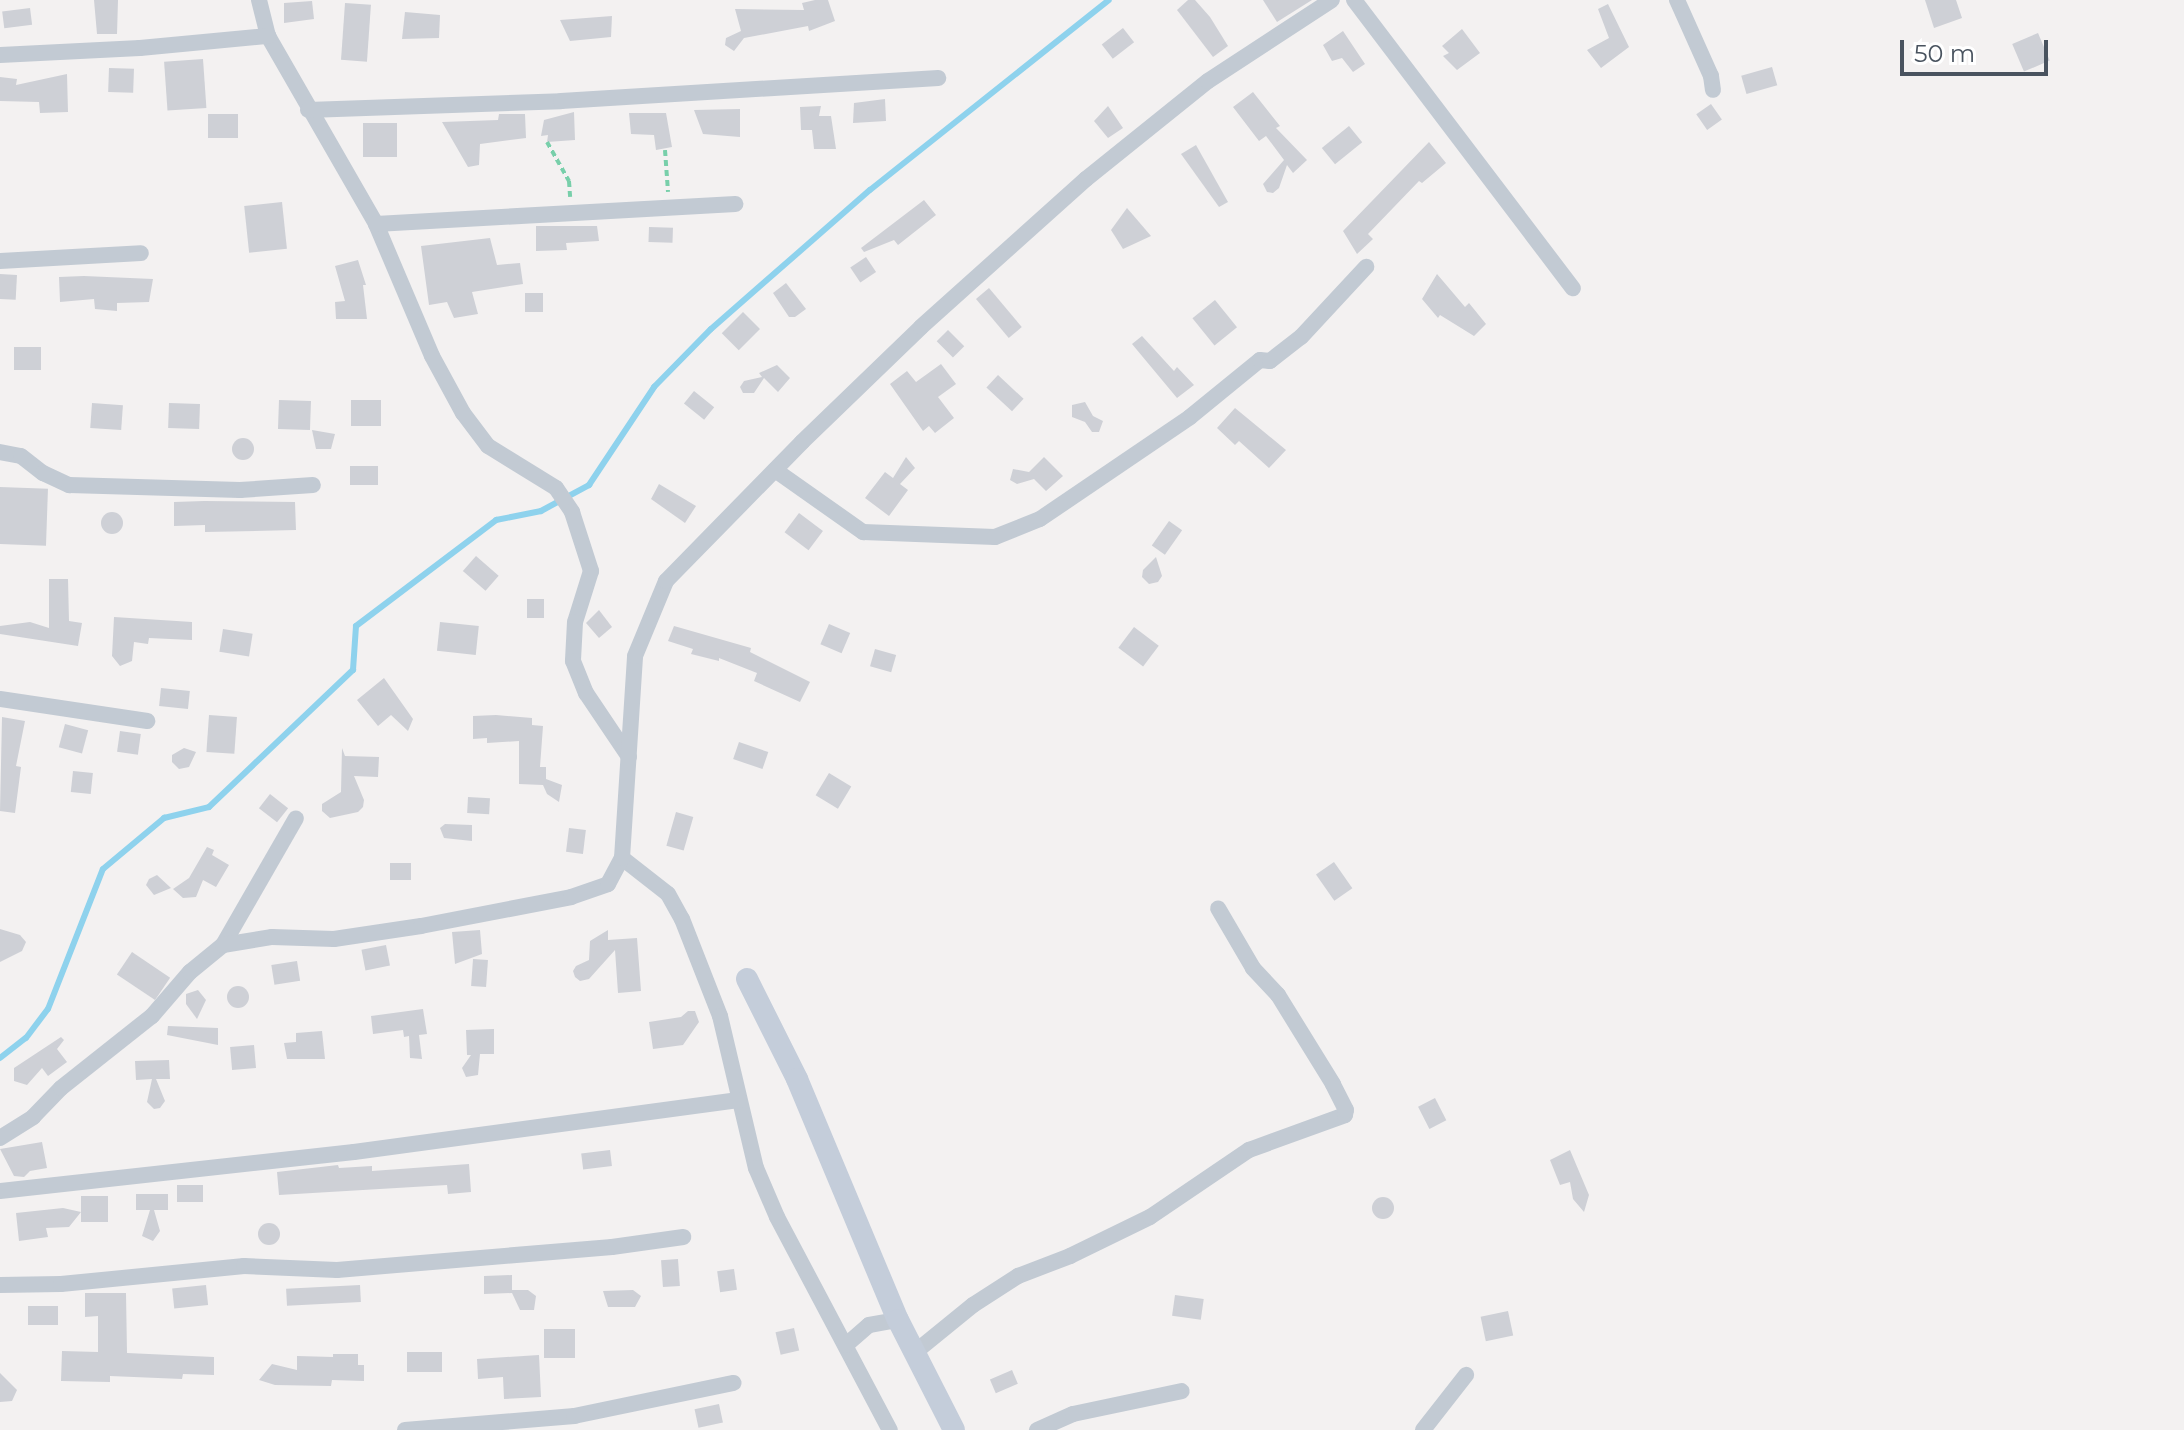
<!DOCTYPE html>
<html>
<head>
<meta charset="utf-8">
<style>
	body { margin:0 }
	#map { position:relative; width:2184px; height:1430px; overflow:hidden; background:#f3f1f1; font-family:Montserrat,sans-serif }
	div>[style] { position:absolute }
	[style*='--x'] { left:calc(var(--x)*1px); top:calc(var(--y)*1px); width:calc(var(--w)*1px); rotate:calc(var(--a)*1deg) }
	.stream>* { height:6px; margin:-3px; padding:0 3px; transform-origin:3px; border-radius:3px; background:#8ed2ed }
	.building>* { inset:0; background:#ced0d6; transform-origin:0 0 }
	.round { border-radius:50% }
	.path>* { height:4px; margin-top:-2px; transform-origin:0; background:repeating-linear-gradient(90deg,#78cfaa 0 6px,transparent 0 10px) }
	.street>* { height:16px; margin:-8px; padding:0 8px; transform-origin:8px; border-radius:8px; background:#c2cad3 }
	.secondary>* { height:22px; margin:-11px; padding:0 11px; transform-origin:11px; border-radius:11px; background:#c4cdda }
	span { translate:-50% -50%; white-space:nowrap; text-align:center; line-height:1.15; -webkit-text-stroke:6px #fff; paint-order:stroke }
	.scale { position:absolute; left:1900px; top:40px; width:148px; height:36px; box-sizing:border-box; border:4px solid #49535f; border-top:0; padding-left:10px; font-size:24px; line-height:28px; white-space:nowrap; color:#49535f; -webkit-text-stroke:6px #fff; paint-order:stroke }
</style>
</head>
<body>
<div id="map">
	<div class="stream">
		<div style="--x:0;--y:1058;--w:33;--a:-38"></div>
		<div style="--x:26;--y:1038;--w:36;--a:-53"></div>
		<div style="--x:48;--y:1009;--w:150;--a:-68.6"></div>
		<div style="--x:103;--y:869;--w:80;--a:-39.9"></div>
		<div style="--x:164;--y:818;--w:46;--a:-13.7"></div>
		<div style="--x:209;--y:807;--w:199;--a:-43.6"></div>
		<div style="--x:353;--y:670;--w:44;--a:-86.1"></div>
		<div style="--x:356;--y:626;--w:176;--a:-37.1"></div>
		<div style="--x:496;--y:520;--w:46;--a:-11.3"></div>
		<div style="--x:541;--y:511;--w:55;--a:-28.4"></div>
		<div style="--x:589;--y:485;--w:118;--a:-56.4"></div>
		<div style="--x:654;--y:387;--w:81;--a:-45.5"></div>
		<div style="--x:711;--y:329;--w:211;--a:-41.2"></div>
		<div style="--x:870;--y:190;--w:305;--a:-38.5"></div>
	</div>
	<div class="building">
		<div style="clip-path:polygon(94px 0,118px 0,117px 34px,97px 34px)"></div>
		<div style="clip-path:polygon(815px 0,828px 0,835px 21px,809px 31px,808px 26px,744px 38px,734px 51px,725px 45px,726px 38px,741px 31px,735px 9px,804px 10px,802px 3px)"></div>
		<div style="clip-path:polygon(1188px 0,1195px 0,1210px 17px,1228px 46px,1213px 57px,1177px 10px)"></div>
		<div style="clip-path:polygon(1263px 0,1312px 0,1277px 22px)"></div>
		<div style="clip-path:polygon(1925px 0,1956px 0,1962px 18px,1934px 28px)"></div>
		<div style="clip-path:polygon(312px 1px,314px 19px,284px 23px,284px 3px)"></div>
		<div style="left:345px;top:3px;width:26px;height:57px;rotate:4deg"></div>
		<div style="clip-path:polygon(1608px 4px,1629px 47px,1601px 68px,1587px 50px,1609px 38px,1598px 9px)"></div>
		<div style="left:30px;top:8px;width:17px;height:28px;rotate:83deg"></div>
		<div style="clip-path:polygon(405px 12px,440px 15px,439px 38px,402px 39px)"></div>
		<div style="clip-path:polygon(612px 16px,611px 37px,570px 41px,560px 20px)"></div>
		<div style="left:1123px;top:28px;width:18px;height:27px;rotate:52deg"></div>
		<div style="clip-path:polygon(1462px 29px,1480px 53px,1457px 70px,1443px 56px,1449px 53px,1442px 46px)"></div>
		<div style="clip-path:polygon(1343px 31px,1365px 64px,1353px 72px,1342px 58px,1332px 61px,1323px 45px)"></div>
		<div style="left:2038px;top:33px;width:30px;height:28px;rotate:67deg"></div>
		<div style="left:203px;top:59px;width:49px;height:39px;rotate:86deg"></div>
		<div style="left:1772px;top:67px;width:19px;height:32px;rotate:74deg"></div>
		<div style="left:109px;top:68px;width:25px;height:24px;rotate:2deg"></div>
		<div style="clip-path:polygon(67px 74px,68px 112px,40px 113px,39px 102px,0 101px,0 77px,17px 79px,16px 85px)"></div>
		<div style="clip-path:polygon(1253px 92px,1280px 126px,1276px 128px,1307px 160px,1293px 173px,1287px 165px,1279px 188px,1273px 193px,1267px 192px,1263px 184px,1284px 160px,1266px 136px,1259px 141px,1233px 107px)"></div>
		<div style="clip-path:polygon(885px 99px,886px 121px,853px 123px,854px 103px)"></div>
		<div style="left:1711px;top:104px;width:19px;height:18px;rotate:55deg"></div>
		<div style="clip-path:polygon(821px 106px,819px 116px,831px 116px,836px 149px,814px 149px,812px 130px,801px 130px,800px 107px)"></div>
		<div style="clip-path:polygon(1108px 106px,1123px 128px,1108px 138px,1094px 121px)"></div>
		<div style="clip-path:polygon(740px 109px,740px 137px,703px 134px,694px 110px)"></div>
		<div style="clip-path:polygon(574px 112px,575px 140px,547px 142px,548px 135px,541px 136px,544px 120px)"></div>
		<div style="clip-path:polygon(629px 113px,666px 113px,672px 147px,656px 150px,654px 135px,631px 134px)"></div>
		<div style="left:208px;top:114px;width:30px;height:24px"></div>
		<div style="clip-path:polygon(499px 114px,525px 114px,526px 138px,480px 144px,479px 165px,468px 167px,442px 122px,498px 120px)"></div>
		<div style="left:363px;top:123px;width:34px;height:34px"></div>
		<div style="left:1349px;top:126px;width:21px;height:35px;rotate:51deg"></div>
		<div style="clip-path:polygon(1429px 142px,1446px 163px,1422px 183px,1419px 181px,1368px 234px,1373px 239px,1357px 254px,1343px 231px)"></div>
		<div style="clip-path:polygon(1196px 145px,1228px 202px,1219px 207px,1181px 154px)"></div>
		<div style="clip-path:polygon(924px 200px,936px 215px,898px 245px,894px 240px,864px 252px,861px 248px)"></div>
		<div style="left:282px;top:202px;width:47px;height:38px;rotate:84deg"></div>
		<div style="clip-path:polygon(1127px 208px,1151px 236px,1123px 249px,1111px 230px)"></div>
		<div style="clip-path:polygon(536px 226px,597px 226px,599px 241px,566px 243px,567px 250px,536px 251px)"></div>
		<div style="left:649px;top:227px;width:24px;height:15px;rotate:2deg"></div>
		<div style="clip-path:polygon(490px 238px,497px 265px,520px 263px,523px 284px,472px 292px,478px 314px,454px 318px,447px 302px,429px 305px,421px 246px)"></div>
		<div style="left:866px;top:257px;width:18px;height:19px;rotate:56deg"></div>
		<div style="clip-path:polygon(358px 260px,366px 285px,363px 285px,367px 319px,336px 319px,335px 302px,345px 301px,335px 266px)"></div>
		<div style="left:0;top:274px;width:17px;height:25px;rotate:3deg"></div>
		<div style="clip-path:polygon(1437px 274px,1465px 307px,1469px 303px,1486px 324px,1474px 336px,1440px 315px,1438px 318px,1422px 299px)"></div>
		<div style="clip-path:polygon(84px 276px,153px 279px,149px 302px,117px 303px,117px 311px,95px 309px,94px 299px,60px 302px,59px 277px)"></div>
		<div style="clip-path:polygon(786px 283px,806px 309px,795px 317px,789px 317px,773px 293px)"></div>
		<div style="left:989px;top:288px;width:51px;height:17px;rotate:50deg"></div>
		<div style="left:543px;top:293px;width:19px;height:18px;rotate:90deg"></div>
		<div style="left:1215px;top:300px;width:35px;height:29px;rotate:51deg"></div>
		<div style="left:743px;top:312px;width:24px;height:30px;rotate:45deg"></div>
		<div style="left:948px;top:330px;width:23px;height:16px;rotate:45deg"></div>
		<div style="clip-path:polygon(1142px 336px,1174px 371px,1177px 367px,1194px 385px,1177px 398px,1132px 344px)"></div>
		<div style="left:41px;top:347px;width:23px;height:27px;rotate:90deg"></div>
		<div style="clip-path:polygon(941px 364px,956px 384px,938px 397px,954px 418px,935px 433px,929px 426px,923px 431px,890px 384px,907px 371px,916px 382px)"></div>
		<div style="clip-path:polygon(777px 365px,790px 378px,778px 392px,764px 378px,754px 393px,743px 393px,740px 387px,744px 381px,762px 377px,759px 373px)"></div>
		<div style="left:998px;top:375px;width:35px;height:17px;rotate:43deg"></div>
		<div style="left:694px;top:391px;width:26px;height:16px;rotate:39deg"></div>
		<div style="left:279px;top:400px;width:32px;height:29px;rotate:2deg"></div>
		<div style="left:351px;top:400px;width:30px;height:26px"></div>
		<div style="clip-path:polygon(1085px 402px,1093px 416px,1103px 421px,1099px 432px,1092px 432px,1085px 422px,1072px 417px,1072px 405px)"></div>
		<div style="left:92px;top:403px;width:31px;height:25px;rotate:4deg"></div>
		<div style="left:169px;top:403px;width:31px;height:25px;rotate:2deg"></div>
		<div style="clip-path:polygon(1235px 408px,1286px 450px,1269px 468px,1239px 441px,1235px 445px,1217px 428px)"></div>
		<div style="clip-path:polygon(312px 430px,335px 434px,331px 449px,316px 449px)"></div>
		<div class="round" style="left:232px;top:438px;width:22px;height:22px"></div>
		<div style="clip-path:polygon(906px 457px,915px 468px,900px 484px,908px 490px,889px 516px,865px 498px,885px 472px,893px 478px)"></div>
		<div style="clip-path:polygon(1044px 457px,1063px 476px,1046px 491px,1034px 479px,1017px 484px,1010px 480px,1013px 469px,1029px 472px)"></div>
		<div style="left:350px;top:466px;width:28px;height:19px"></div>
		<div style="clip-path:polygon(659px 484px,696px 506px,685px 523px,651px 499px)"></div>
		<div style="left:0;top:487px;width:48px;height:57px;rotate:2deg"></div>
		<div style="clip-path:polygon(204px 501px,295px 502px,296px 530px,205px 532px,205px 525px,174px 526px,174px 502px)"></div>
		<div class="round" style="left:101px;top:512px;width:22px;height:22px"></div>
		<div style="left:799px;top:513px;width:30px;height:24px;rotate:37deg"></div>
		<div style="left:1169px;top:521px;width:16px;height:30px;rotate:35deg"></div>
		<div style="left:476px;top:556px;width:30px;height:20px;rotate:41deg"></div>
		<div style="clip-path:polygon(1156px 557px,1162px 576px,1158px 582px,1149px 584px,1142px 577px,1143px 570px)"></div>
		<div style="clip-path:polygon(49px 579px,68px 579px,69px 621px,82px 623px,78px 646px,0 634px,0 626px,30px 622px,49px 628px)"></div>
		<div style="left:527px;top:599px;width:17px;height:19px"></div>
		<div style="clip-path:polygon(599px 610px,612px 627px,599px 638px,586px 623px)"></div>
		<div style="clip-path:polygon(114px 617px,192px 622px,192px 640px,149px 638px,148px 644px,134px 642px,132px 661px,120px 666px,112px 656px)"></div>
		<div style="left:440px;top:622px;width:39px;height:29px;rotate:6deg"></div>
		<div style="left:829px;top:624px;width:23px;height:22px;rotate:23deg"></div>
		<div style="clip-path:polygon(674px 626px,751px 648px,750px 652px,810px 682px,800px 702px,754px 681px,757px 673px,719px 658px,719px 661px,691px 654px,693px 649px,668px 641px)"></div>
		<div style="left:1134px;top:627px;width:31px;height:26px;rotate:37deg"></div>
		<div style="left:223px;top:629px;width:30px;height:23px;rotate:9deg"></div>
		<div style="left:875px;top:649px;width:22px;height:18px;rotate:16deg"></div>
		<div style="clip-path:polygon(384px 678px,413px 719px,408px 731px,391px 715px,378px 726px,357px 700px)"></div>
		<div style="left:161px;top:688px;width:29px;height:18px;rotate:6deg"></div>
		<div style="left:209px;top:715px;width:28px;height:37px;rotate:4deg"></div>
		<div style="clip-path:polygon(496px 715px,532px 718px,532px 725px,543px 726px,540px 767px,546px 767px,546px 779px,562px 785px,559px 802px,547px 794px,543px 785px,519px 784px,519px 741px,487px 743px,487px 738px,473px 739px,473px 716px)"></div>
		<div style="clip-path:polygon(2px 717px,25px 721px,16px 766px,21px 767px,15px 813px,0 811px)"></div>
		<div style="left:65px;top:724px;width:24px;height:24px;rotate:15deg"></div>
		<div style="left:120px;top:731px;width:21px;height:21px;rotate:8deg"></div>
		<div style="left:739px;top:742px;width:31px;height:18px;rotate:19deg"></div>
		<div style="clip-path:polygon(184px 748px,196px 752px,189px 767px,179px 769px,172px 762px,172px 755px)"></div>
		<div style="clip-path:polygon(342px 748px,345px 756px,379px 757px,378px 777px,354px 776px,364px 800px,363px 807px,358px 812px,330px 818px,322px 811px,322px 804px,341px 792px)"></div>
		<div style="left:73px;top:771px;width:20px;height:21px;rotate:6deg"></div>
		<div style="left:829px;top:773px;width:26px;height:26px;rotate:31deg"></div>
		<div style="left:270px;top:794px;width:23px;height:18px;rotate:38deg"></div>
		<div style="left:468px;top:797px;width:22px;height:16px;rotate:3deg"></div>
		<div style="left:676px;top:812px;width:18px;height:35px;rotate:16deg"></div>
		<div style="clip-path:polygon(445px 824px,472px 825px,472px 841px,444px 838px,440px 828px)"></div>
		<div style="left:569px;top:828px;width:17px;height:24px;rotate:7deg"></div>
		<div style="clip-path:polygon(207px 847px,214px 850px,212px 855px,229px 865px,216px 887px,203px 880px,196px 897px,183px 898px,173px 889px,189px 878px)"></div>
		<div style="left:1334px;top:862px;width:32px;height:22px;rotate:55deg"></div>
		<div style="left:390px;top:863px;width:21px;height:17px"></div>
		<div style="clip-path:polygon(157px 875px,171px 888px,154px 895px,146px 885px,149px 879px)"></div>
		<div style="clip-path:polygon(0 929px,20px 935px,26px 942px,22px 951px,0 962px)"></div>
		<div style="clip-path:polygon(480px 930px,482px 954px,455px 964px,452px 932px)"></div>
		<div style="clip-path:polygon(608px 930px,608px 940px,637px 938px,641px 991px,618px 993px,615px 950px,589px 979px,580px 981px,575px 977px,573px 971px,576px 966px,589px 960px,590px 941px)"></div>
		<div style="left:386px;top:945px;width:21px;height:25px;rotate:79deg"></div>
		<div style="left:132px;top:952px;width:46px;height:27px;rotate:34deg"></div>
		<div style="left:473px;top:959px;width:15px;height:27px;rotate:4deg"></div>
		<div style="left:297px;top:961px;width:20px;height:26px;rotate:81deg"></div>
		<div class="round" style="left:227px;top:986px;width:22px;height:22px"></div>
		<div style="clip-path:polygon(198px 990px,206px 1000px,197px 1019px,186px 1004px,186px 994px)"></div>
		<div style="clip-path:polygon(423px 1009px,427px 1034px,419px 1035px,422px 1059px,410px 1058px,409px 1036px,404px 1037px,403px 1030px,373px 1034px,371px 1016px)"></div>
		<div style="clip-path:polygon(695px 1011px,699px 1022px,683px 1045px,653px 1049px,649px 1022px,681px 1017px,688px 1011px)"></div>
		<div style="clip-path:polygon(168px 1026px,218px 1028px,218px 1045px,167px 1035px)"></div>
		<div style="clip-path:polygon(494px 1029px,494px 1054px,480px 1054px,478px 1075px,466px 1077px,462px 1068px,471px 1055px,467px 1055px,466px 1030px)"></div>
		<div style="clip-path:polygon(322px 1031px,325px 1059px,287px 1059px,284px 1043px,296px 1042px,296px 1033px)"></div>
		<div style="clip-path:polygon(61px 1037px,64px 1040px,57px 1049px,67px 1062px,48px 1076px,42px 1068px,27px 1085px,14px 1081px,14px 1068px)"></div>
		<div style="left:254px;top:1045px;width:23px;height:24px;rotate:85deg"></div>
		<div style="clip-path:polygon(169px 1060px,170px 1079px,156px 1079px,165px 1101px,160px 1108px,154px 1109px,147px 1102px,152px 1079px,136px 1080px,135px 1061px)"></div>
		<div style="left:1435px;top:1098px;width:25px;height:19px;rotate:63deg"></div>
		<div style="clip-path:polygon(42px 1142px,47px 1168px,30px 1171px,24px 1177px,14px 1176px,0 1149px)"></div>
		<div style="left:610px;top:1150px;width:16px;height:29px;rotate:83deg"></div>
		<div style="clip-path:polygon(1570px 1150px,1589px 1195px,1584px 1212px,1573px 1199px,1570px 1182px,1560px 1185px,1550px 1160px)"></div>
		<div style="clip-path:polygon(469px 1164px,471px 1192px,448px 1194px,447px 1185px,279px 1195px,277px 1172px,338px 1165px,339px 1168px,372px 1166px,372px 1171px)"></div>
		<div style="left:177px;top:1185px;width:26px;height:17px"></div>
		<div style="clip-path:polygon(136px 1194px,168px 1194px,168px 1210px,154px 1210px,160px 1231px,153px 1241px,142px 1236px,150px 1210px,136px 1210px)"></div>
		<div style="left:108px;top:1196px;width:26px;height:27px;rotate:90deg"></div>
		<div class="round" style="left:1372px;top:1197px;width:22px;height:22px"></div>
		<div style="clip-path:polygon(63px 1208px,81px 1212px,69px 1227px,46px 1228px,48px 1237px,19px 1241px,16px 1213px)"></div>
		<div class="round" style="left:258px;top:1223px;width:22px;height:22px"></div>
		<div style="left:678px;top:1259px;width:27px;height:17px;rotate:86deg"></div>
		<div style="left:734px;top:1269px;width:21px;height:17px;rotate:82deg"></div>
		<div style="clip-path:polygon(512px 1275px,512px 1290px,528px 1290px,536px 1296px,534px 1310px,520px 1310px,512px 1293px,484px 1294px,484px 1276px)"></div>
		<div style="left:206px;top:1285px;width:20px;height:34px;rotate:84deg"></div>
		<div style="left:360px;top:1285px;width:17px;height:74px;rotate:87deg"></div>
		<div style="clip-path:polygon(633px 1290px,641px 1296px,635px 1307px,608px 1307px,603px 1291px)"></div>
		<div style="clip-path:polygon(85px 1293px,126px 1293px,127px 1353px,214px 1357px,214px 1375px,183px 1374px,182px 1379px,110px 1376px,110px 1382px,61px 1381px,62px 1351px,98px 1352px,98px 1316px,85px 1317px)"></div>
		<div style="left:1175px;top:1295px;width:29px;height:21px;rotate:8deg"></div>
		<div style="left:58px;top:1306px;width:19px;height:30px;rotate:90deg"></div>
		<div style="left:1508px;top:1311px;width:25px;height:28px;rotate:78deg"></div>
		<div style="left:794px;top:1328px;width:23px;height:19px;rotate:77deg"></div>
		<div style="left:544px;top:1329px;width:31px;height:29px"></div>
		<div style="left:407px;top:1352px;width:35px;height:20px"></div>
		<div style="clip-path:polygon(333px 1354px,358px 1354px,358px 1365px,364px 1365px,364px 1381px,332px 1380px,331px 1386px,275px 1385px,259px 1380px,272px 1364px,297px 1370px,297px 1356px,333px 1357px)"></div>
		<div style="clip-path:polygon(539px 1355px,541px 1397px,504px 1399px,503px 1377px,478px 1379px,477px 1359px)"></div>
		<div style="left:1012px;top:1370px;width:15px;height:24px;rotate:67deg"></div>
		<div style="clip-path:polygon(0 1373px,17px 1390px,12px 1401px,0 1402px)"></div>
		<div style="left:719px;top:1404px;width:19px;height:25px;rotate:78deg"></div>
	</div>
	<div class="path">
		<div style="--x:547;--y:142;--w:45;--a:60.6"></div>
		<div style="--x:569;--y:181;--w:16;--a:86"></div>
		<div style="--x:665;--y:150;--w:42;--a:85.9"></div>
	</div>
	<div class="street">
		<div style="--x:259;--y:0;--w:37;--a:76"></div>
		<div style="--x:268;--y:36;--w:217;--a:60.1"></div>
		<div style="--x:376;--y:224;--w:143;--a:67"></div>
		<div style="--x:432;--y:356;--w:65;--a:61.5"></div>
		<div style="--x:463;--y:413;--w:41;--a:52.9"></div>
		<div style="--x:488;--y:446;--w:80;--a:31.7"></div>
		<div style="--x:556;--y:488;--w:29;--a:56"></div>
		<div style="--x:572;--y:512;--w:62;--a:72.1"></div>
		<div style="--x:591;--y:571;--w:53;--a:107.4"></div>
		<div style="--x:575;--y:622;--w:39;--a:93"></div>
		<div style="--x:573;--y:661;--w:35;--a:68"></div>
		<div style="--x:586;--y:693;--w:77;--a:56.1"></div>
		<div style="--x:1354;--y:0;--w:362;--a:52.8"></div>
		<div style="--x:1677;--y:0;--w:83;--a:65.9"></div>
		<div style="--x:1711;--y:76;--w:14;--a:82"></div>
		<div style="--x:0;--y:55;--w:140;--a:-2.9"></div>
		<div style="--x:140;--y:48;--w:129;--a:-5.4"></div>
		<div style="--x:308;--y:110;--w:253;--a:-2"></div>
		<div style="--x:561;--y:101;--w:378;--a:-3.5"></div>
		<div style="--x:376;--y:224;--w:360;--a:-3.2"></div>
		<div style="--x:0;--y:261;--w:141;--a:-3.2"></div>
		<div style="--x:0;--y:452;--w:21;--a:11"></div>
		<div style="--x:21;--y:456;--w:28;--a:38"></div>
		<div style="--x:43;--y:473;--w:29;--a:25"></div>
		<div style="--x:69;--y:485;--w:171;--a:1.7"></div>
		<div style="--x:240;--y:490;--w:73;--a:-3.9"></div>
		<div style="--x:775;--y:470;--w:108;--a:35.2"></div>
		<div style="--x:863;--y:532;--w:132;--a:2.2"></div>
		<div style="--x:995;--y:537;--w:48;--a:-21.8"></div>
		<div style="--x:1040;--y:519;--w:181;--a:-34.2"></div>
		<div style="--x:1190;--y:417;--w:90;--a:-39.2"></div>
		<div style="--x:1260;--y:360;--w:10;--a:6"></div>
		<div style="--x:1270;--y:361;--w:39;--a:-38"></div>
		<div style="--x:1301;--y:337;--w:96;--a:-47.1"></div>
		<div style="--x:0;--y:699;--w:149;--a:8.5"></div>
		<div style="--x:622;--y:858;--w:58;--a:38"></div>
		<div style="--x:668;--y:894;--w:29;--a:61"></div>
		<div style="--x:682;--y:919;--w:104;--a:68.6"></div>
		<div style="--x:720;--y:1016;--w:156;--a:76.7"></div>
		<div style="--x:756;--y:1168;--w:53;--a:66.8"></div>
		<div style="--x:777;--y:1217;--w:241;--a:62.1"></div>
		<div style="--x:223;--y:945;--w:146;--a:-60.1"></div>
		<div style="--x:0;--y:1138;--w:39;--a:-32"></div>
		<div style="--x:33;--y:1117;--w:40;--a:-46"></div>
		<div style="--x:61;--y:1088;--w:116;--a:-38.4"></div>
		<div style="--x:152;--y:1016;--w:58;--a:-49.2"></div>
		<div style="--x:190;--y:972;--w:43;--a:-39.3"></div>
		<div style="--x:223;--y:945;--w:50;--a:-9.3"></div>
		<div style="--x:272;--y:937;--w:62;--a:1.8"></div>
		<div style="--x:334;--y:939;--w:88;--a:-8.5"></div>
		<div style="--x:421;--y:926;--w:153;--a:-10.9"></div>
		<div style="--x:571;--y:897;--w:39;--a:-19"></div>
		<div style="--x:608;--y:884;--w:30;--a:-62"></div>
		<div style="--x:622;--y:858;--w:202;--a:-86.3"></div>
		<div style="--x:635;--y:656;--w:81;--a:-67.5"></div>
		<div style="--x:666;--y:581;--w:194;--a:-45.6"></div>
		<div style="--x:802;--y:442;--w:165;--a:-44"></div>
		<div style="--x:921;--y:327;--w:222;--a:-41.9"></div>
		<div style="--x:1086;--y:179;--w:156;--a:-38.8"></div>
		<div style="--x:1208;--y:81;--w:148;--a:-33.2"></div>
		<div style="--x:0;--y:1191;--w:356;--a:-6.3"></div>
		<div style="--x:354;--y:1152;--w:388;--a:-7.7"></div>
		<div style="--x:0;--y:1285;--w:61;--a:-0.9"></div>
		<div style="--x:61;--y:1284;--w:184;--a:-5.6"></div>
		<div style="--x:244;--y:1266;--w:93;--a:2.5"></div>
		<div style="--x:337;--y:1270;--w:276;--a:-4.8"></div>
		<div style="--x:612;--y:1247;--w:72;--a:-8"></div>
		<div style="--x:846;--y:1345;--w:30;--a:-41"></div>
		<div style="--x:869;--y:1325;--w:29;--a:-10"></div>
		<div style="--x:914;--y:1353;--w:76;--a:-39.1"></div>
		<div style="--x:973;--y:1305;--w:54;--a:-32.8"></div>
		<div style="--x:1018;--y:1276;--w:56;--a:-21"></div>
		<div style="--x:1070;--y:1256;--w:89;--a:-26"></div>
		<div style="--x:1150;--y:1217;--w:120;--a:-34.1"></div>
		<div style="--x:1249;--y:1150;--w:102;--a:-20"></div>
		<div style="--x:1345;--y:1115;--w:5;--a:-79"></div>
		<div style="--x:1346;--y:1110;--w:29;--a:-117"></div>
		<div style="--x:1333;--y:1084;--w:105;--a:-121.7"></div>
		<div style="--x:1278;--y:995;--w:37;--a:-133"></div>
		<div style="--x:1253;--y:968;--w:69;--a:-120.3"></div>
		<div style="--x:405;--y:1430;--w:170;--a:-4.7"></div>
		<div style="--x:574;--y:1416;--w:163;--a:-11.7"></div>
		<div style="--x:1037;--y:1430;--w:39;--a:-24"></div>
		<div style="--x:1073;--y:1414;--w:111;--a:-11.9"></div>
		<div style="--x:1423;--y:1430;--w:70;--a:-52"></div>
	</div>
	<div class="secondary">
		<div style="--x:747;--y:979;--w:112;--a:63.4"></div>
		<div style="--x:797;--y:1079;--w:261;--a:67.3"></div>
		<div style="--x:898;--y:1320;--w:123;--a:63"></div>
	</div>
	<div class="scale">50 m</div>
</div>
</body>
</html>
